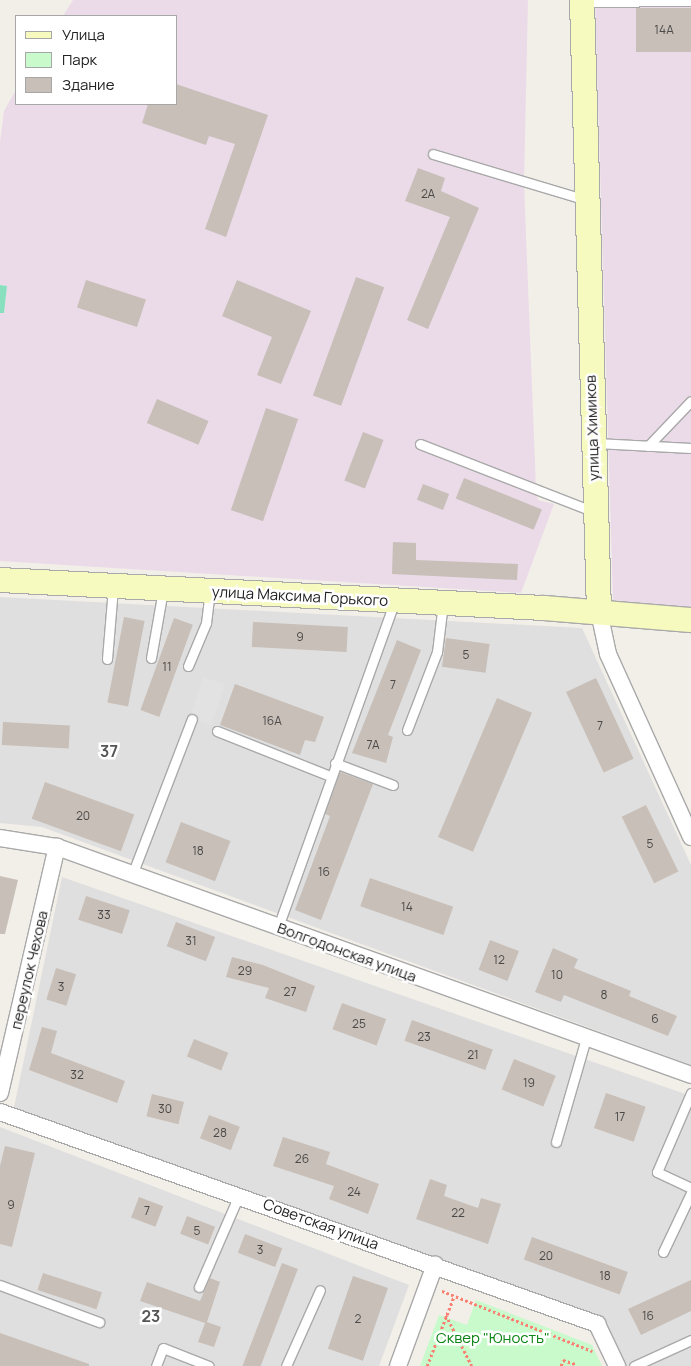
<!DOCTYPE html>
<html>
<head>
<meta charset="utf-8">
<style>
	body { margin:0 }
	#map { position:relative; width:691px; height:1366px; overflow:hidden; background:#f2efe9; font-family:Manrope,sans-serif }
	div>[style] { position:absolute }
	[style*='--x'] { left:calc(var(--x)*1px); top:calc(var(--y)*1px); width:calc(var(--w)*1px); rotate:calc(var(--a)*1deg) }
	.residential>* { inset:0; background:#e0dfdf }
	.industrial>* { inset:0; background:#ebdbe8 }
	.park>* { inset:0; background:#c8facc }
	.pitch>* { inset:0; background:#88e0be }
	.parking>* { inset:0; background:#e2e2e2; transform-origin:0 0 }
	.building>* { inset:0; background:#c7bfb8; transform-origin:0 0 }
	.path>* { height:2.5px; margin-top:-1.25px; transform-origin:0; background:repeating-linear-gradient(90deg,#fa8072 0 2.5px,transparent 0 5px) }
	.roads { filter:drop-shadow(1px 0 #a9a9a9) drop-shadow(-1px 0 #a9a9a9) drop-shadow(0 1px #a9a9a9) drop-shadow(0 -1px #a9a9a9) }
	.lane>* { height:9px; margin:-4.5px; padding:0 4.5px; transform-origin:4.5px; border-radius:4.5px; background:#fff }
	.street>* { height:16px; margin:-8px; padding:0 8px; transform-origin:8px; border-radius:8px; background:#fff }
	.secondary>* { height:24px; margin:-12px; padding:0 12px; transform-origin:12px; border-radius:12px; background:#f7fabf }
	span { translate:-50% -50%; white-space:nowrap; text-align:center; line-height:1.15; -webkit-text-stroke:5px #fff; paint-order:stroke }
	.number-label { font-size:12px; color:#4b4948 }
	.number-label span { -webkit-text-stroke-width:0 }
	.street-label { font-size:15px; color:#222 }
	.park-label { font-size:15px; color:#0c8416 }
	.neighbourhood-label { font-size:16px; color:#555; font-weight:700 }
	.legend { position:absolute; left:15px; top:15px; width:162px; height:90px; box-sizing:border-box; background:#fff; border:1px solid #a7a7a7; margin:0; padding:6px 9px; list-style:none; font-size:15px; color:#222 }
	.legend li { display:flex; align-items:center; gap:10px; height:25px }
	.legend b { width:25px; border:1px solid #a7a7a7 }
</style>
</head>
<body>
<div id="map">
	<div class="residential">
		<div style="clip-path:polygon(0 597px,582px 628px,691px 865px,691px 1065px,42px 827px,0 823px)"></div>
		<div style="clip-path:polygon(62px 877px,691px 1096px,691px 1366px,625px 1366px,606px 1327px,13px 1112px)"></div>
		<div style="clip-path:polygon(0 1127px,409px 1285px,379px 1366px,0 1366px)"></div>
	</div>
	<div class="industrial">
		<div style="clip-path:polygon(73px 0,528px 0,524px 183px,536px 489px,538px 500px,554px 504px,521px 593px,0 561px,0 313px,4px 313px,7px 286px,0 285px,0 142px,4px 111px,16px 90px,16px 104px,176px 104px,176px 16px,63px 16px)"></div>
		<div style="clip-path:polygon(595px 0,691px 0,691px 608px,613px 600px)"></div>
	</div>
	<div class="park">
		<div style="clip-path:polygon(476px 1300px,592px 1345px,602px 1366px,420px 1366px,439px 1315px,467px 1325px)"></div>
	</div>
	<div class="pitch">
		<div style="clip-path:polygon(0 285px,7px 286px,4px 313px,0 313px)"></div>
	</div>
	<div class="parking">
		<div style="left:203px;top:677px;width:23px;height:43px;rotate:18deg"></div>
	</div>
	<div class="building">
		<div style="left:636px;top:8px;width:55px;height:44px"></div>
		<div style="clip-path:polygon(176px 84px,268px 115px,226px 237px,205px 229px,235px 144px,209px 136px,206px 145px,142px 123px,148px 104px,176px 104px)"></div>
		<div style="clip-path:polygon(418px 168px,445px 178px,441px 191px,479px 208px,428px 329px,407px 320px,450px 217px,405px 201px)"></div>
		<div style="left:356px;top:277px;width:30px;height:126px;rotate:20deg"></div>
		<div style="left:86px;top:280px;width:63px;height:29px;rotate:18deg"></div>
		<div style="clip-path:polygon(237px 280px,311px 311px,281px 384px,257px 375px,272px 337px,222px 316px)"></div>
		<div style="left:157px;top:399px;width:56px;height:26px;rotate:23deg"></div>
		<div style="left:266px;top:408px;width:34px;height:108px;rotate:19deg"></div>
		<div style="left:363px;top:432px;width:22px;height:52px;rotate:21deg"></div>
		<div style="left:464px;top:478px;width:84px;height:22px;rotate:22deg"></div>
		<div style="left:423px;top:484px;width:28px;height:17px;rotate:21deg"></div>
		<div style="clip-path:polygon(393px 542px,416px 543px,416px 560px,518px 564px,517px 580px,392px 574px)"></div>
		<div style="left:124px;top:617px;width:21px;height:87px;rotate:11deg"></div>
		<div style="left:174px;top:618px;width:20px;height:98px;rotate:20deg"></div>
		<div style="left:253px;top:622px;width:95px;height:25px;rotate:3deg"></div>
		<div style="left:446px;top:638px;width:44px;height:29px;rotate:8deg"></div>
		<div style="clip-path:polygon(397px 640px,421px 650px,388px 735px,393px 737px,386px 763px,352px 753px)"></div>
		<div style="left:596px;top:678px;width:89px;height:33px;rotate:65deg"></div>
		<div style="clip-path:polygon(235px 684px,324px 717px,315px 742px,305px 740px,300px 755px,220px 725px)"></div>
		<div style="left:497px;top:698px;width:38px;height:151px;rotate:23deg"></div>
		<div style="left:3px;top:722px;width:67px;height:23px;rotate:3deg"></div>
		<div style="clip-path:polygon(340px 772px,373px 784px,321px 920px,295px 910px,330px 816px,325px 814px)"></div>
		<div style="left:45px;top:782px;width:95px;height:39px;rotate:20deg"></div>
		<div style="left:646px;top:805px;width:74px;height:27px;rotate:64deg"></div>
		<div style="left:181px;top:822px;width:53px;height:43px;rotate:21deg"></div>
		<div style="clip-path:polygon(0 876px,18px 880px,5px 934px,0 934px)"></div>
		<div style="left:370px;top:878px;width:88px;height:30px;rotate:19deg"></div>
		<div style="left:86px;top:896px;width:46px;height:25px;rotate:18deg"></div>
		<div style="left:176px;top:922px;width:42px;height:26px;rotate:21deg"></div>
		<div style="left:490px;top:940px;width:31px;height:32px;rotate:21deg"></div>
		<div style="clip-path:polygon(553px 948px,578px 959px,574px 968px,631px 991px,629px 996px,677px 1016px,668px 1036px,564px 995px,561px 1002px,535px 992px)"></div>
		<div style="clip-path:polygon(232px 957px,263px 965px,315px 986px,306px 1012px,265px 998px,269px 988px,226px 977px)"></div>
		<div style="left:56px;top:968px;width:21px;height:33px;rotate:17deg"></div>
		<div style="left:342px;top:1003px;width:47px;height:28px;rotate:20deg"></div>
		<div style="left:412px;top:1020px;width:86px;height:22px;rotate:20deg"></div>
		<div style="clip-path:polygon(42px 1027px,57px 1031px,51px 1053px,125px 1081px,117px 1103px,29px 1070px)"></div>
		<div style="left:194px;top:1039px;width:37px;height:19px;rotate:22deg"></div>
		<div style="left:514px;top:1059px;width:45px;height:33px;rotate:22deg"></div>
		<div style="left:606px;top:1093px;width:42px;height:37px;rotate:19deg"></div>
		<div style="left:152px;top:1094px;width:33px;height:23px;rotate:14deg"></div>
		<div style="left:209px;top:1115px;width:33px;height:25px;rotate:21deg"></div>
		<div style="clip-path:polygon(283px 1137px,330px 1152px,326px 1164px,379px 1184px,368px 1214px,329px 1199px,334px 1186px,273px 1166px)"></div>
		<div style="clip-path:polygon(5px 1146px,35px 1153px,12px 1247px,0 1244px,0 1166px)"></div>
		<div style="clip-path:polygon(430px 1179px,447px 1185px,444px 1196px,478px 1208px,481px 1198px,501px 1204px,488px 1244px,416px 1219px)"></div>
		<div style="left:139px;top:1197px;width:26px;height:22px;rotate:21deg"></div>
		<div style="left:187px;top:1216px;width:30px;height:19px;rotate:21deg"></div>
		<div style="left:245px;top:1234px;width:40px;height:20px;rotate:21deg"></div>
		<div style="left:532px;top:1237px;width:102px;height:24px;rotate:20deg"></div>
		<div style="left:282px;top:1263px;width:17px;height:111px;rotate:21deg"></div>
		<div style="left:43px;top:1273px;width:62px;height:18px;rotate:18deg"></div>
		<div style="left:353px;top:1276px;width:37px;height:77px;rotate:19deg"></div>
		<div style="clip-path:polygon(210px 1278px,220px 1282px,207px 1322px,221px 1327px,214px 1347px,198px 1342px,205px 1323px,140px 1301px,147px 1282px,200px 1301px)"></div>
		<div style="clip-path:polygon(691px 1280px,691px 1311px,641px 1335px,628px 1309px)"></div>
		<div style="clip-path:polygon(0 1333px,89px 1364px,89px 1366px,0 1366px)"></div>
	</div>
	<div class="path">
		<div style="--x:442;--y:1291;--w:162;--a:21.8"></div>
		<div style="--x:446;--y:1315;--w:57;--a:63"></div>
		<div style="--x:427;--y:1366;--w:75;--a:-68.9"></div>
		<div style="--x:561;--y:1366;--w:6;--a:-72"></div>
		<div style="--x:563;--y:1360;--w:13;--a:18"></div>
	</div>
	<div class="roads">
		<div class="lane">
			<div style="--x:582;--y:2;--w:109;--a:-0.5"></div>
			<div style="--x:433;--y:154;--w:160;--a:16.7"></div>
			<div style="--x:596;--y:443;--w:95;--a:3"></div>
			<div style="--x:420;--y:444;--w:187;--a:21.3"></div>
			<div style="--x:648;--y:446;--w:62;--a:-46.3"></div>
			<div style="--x:151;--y:658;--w:69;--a:-80"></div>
			<div style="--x:107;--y:659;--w:72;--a:-85.2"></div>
			<div style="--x:188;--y:666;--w:47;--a:-67.3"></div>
			<div style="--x:206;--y:623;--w:31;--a:-83"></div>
			<div style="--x:407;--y:730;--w:84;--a:-69"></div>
			<div style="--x:437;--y:652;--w:49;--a:-83"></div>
			<div style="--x:217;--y:731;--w:122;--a:21.7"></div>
			<div style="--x:335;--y:763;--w:62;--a:20.8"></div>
			<div style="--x:132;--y:875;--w:167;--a:-69"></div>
			<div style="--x:278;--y:927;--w:346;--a:-70.3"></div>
			<div style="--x:691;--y:1093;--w:86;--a:113.3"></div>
			<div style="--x:657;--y:1172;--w:38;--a:25"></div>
			<div style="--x:556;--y:1142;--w:108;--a:-73.9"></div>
			<div style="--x:663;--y:1252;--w:65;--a:-64.6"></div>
			<div style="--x:0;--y:1285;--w:106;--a:20.5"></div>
			<div style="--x:199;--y:1287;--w:100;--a:-66.5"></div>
			<div style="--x:156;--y:1366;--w:19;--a:-69"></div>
			<div style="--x:163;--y:1348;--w:49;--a:21.4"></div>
			<div style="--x:286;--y:1366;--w:83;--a:-65.9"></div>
			<div style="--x:634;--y:1366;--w:63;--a:-24.5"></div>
		</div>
		<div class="street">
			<div style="--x:599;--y:612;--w:43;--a:77.9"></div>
			<div style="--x:608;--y:654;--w:201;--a:65.6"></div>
			<div style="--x:0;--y:838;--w:58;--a:9"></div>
			<div style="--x:57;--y:847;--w:674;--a:19.78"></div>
			<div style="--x:0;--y:1093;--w:253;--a:-77"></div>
			<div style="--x:0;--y:1112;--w:634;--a:19.55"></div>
			<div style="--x:597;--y:1324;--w:47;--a:64.5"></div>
			<div style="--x:398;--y:1366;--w:108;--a:-69.9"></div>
		</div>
		<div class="secondary">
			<div style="--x:582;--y:0;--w:612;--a:88.41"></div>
			<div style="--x:0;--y:580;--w:545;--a:2.95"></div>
			<div style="--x:544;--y:608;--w:147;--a:4.7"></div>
		</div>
	</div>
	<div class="number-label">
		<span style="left:664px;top:30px">14А</span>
		<span style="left:428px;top:194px">2А</span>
		<span style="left:300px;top:637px">9</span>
		<span style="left:466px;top:655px">5</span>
		<span style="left:167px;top:667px">11</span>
		<span style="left:393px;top:685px">7</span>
		<span style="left:272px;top:721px">16А</span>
		<span style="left:600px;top:726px">7</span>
		<span style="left:373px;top:745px">7А</span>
		<span style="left:83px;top:816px">20</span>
		<span style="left:650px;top:844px">5</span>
		<span style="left:198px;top:851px">18</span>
		<span style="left:324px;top:872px">16</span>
		<span style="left:407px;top:907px">14</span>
		<span style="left:104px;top:915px">33</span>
		<span style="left:191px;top:941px">31</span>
		<span style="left:499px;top:960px">12</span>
		<span style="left:245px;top:971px">29</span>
		<span style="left:557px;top:975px">10</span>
		<span style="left:61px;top:987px">3</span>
		<span style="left:290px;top:992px">27</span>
		<span style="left:604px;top:995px">8</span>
		<span style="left:655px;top:1019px">6</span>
		<span style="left:359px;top:1024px">25</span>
		<span style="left:424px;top:1037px">23</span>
		<span style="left:473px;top:1055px">21</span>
		<span style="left:77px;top:1075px">32</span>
		<span style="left:529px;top:1083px">19</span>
		<span style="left:165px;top:1109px">30</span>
		<span style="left:620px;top:1117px">17</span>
		<span style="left:220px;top:1133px">28</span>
		<span style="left:302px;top:1159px">26</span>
		<span style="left:354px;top:1192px">24</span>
		<span style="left:11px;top:1205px">9</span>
		<span style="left:147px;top:1211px">7</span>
		<span style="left:458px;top:1213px">22</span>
		<span style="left:197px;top:1231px">5</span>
		<span style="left:260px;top:1250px">3</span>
		<span style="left:546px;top:1256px">20</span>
		<span style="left:605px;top:1276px">18</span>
		<span style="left:648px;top:1316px">16</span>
		<span style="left:358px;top:1319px">2</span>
	</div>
	<div class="street-label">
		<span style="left:592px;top:428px;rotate:-92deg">улица Химиков</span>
		<span style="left:300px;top:596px;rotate:3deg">улица Максима Горького</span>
		<span style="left:347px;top:952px;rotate:20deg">Волгодонская улица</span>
		<span style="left:29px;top:970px;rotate:-77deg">переулок Чехова</span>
		<span style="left:321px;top:1224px;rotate:20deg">Советская улица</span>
	</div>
	<div class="park-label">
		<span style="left:493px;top:1338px">Сквер "Юность"</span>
	</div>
	<div class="neighbourhood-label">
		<span style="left:109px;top:751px">37</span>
		<span style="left:151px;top:1316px">23</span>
	</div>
	<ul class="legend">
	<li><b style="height:6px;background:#f7fabf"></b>Улица</li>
	<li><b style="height:14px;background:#c8facc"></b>Парк</li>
	<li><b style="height:14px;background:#c7bfb8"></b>Здание</li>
	</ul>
</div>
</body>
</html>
